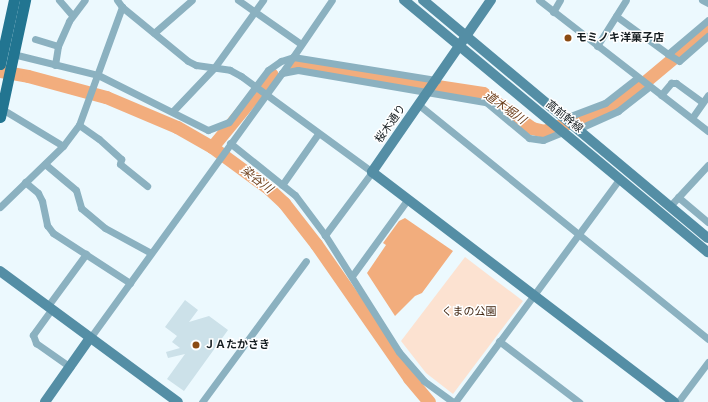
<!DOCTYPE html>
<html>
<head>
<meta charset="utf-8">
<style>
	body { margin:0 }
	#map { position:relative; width:708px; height:402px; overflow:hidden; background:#ecf9fe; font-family:Overpass,"Noto Sans JP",sans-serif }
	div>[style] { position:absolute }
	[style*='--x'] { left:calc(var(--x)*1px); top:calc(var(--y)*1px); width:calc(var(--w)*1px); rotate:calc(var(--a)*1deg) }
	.green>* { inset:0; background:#fce2d1 }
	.water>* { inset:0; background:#f2ad7d }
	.river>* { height:13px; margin:-6.5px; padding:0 6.5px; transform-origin:6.5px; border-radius:6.5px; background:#f2ad7d }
	.building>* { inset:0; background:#cce1e9 }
	.street>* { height:7px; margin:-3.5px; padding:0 3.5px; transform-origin:3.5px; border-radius:3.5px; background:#8bb1c0 }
	.secondary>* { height:10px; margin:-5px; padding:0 5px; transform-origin:5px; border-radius:5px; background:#548ea5 }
	.primary>* { height:11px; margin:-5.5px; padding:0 5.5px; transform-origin:5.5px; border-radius:5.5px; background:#227591 }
	.dots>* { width:11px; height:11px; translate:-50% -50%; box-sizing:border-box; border:2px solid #fff; border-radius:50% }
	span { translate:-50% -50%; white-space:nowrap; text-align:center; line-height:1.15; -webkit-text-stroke:3px #fff; paint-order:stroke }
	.poi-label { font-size:11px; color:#151d20; font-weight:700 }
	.left { translate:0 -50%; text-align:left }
	.street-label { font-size:11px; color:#151d20 }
	.park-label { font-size:11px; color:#422611 }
	.water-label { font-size:12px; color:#6e401d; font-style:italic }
</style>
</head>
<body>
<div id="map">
	<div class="green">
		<div style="clip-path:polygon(465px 257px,523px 301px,453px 394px,426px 373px,401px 341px)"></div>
	</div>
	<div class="water">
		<div style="clip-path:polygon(405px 218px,453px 251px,422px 293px,415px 296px,395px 316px,367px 273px,386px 245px,383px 243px,399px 221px)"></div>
	</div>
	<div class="river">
		<div style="--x:293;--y:64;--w:192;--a:8.7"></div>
		<div style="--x:483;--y:93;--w:60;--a:35.5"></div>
		<div style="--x:532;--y:128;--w:12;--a:14"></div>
		<div style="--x:544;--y:131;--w:68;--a:-19"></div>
		<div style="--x:608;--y:109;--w:17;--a:-31"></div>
		<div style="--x:623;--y:100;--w:111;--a:-39.9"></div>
		<div style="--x:0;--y:71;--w:28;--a:10"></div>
		<div style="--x:28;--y:76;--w:81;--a:15.1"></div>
		<div style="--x:106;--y:97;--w:77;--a:22.9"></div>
		<div style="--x:177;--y:127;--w:40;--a:29.7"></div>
		<div style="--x:212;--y:147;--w:69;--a:36.2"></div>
		<div style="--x:268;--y:188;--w:22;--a:43"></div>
		<div style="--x:284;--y:203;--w:52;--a:52"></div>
		<div style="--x:316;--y:244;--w:163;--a:55.2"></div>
		<div style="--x:409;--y:378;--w:31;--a:50"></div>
		<div style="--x:212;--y:147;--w:94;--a:-50.6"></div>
	</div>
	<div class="building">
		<div style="clip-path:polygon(185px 300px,198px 310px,189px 322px,209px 316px,228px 330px,184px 391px,167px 379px,185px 354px,168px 358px,166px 352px,180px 348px,172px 342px,177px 336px,165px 327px)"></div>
	</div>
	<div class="street">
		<div style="--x:59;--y:0;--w:20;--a:49"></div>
		<div style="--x:117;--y:0;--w:9;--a:54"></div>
		<div style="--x:122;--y:7;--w:85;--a:39.3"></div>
		<div style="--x:188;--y:61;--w:9;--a:27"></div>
		<div style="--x:196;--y:65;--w:34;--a:8"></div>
		<div style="--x:230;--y:70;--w:13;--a:29"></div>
		<div style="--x:241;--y:76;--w:162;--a:36.2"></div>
		<div style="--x:372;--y:172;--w:79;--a:126.7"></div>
		<div style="--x:238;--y:0;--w:77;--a:34.9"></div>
		<div style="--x:539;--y:0;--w:214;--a:37.8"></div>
		<div style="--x:702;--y:0;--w:7;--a:27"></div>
		<div style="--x:553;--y:12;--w:14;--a:-60"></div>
		<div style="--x:616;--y:16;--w:64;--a:36.2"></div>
		<div style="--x:668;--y:54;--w:52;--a:-40.4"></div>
		<div style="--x:154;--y:33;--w:50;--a:-41"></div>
		<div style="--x:35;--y:39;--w:24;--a:17"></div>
		<div style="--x:597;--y:46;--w:54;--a:-57.8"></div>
		<div style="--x:13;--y:54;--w:88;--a:13.9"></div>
		<div style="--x:98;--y:75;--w:123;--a:26.6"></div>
		<div style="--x:208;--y:130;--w:22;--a:-21"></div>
		<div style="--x:229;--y:122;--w:65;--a:-53.1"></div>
		<div style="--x:268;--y:70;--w:16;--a:-35"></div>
		<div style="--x:281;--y:61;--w:13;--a:-18"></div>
		<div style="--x:293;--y:57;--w:146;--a:9.1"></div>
		<div style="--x:668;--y:54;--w:13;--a:32"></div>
		<div style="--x:679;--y:61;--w:38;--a:-41"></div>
		<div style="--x:55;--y:65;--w:19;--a:-81"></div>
		<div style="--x:58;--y:46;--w:27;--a:-66"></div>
		<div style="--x:69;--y:21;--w:26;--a:-53"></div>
		<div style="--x:282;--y:73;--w:16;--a:-11"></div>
		<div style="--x:298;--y:70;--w:191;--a:9.7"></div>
		<div style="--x:486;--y:102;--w:56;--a:39.9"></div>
		<div style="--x:529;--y:138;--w:14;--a:8"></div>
		<div style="--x:543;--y:140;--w:22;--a:-22"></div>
		<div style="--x:661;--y:95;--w:16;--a:-50"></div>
		<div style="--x:671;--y:83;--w:5;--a:0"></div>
		<div style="--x:676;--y:83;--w:32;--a:36"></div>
		<div style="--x:419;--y:105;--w:372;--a:39"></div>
		<div style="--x:2;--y:109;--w:71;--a:31.2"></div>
		<div style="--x:173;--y:111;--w:59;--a:-46.4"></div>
		<div style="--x:214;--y:68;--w:84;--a:-54.2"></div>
		<div style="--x:565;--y:118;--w:43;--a:-20.6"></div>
		<div style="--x:605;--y:103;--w:41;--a:-38"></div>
		<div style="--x:692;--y:118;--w:28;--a:-55"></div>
		<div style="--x:79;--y:125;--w:24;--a:35"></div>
		<div style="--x:99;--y:139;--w:30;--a:42"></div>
		<div style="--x:121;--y:159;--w:5;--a:101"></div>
		<div style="--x:120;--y:164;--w:35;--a:39"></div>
		<div style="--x:578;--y:129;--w:44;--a:-24.2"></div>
		<div style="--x:618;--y:111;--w:39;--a:-38"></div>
		<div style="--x:230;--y:143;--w:83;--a:38.7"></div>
		<div style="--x:295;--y:195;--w:50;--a:53.1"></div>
		<div style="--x:325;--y:235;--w:138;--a:57.7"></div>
		<div style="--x:399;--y:352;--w:38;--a:49"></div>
		<div style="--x:424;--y:381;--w:36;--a:36"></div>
		<div style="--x:45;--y:164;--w:40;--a:40"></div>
		<div style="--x:76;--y:190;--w:19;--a:74"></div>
		<div style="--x:81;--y:208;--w:31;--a:40"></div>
		<div style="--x:105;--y:228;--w:52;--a:28.5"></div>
		<div style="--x:25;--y:182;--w:17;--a:40"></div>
		<div style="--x:38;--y:193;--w:9;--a:63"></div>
		<div style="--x:42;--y:201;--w:25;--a:78"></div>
		<div style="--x:47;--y:225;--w:10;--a:53"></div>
		<div style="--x:53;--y:233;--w:92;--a:33"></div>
		<div style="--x:282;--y:185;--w:62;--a:-54.8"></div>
		<div style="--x:678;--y:197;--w:39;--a:40"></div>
		<div style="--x:670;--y:206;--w:56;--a:-47.2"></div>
		<div style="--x:0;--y:207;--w:88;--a:-44.1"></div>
		<div style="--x:63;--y:146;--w:26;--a:-53"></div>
		<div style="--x:79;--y:125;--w:126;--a:-70"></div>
		<div style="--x:352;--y:276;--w:95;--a:-54"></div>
		<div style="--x:47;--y:307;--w:66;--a:-53.7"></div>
		<div style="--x:51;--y:310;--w:31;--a:126"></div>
		<div style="--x:33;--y:335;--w:9;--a:69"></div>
		<div style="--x:36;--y:343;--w:42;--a:35.2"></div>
		<div style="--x:90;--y:338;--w:327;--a:-54.1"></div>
		<div style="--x:282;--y:73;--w:88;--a:-55.6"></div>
		<div style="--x:499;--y:341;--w:101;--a:37.3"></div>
		<div style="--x:202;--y:402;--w:175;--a:-53.6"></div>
		<div style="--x:455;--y:402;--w:278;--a:-53.6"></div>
		<div style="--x:678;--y:402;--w:50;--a:-53.1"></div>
	</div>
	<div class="secondary">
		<div style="--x:404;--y:0;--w:395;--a:39.7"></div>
		<div style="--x:423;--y:0;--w:371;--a:39.9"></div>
		<div style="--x:491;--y:0;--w:209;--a:124.7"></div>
		<div style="--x:372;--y:172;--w:380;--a:37.3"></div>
		<div style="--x:0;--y:271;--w:221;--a:36.4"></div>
		<div style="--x:45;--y:402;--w:78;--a:-54.9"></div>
	</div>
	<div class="primary">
		<div style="--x:0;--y:64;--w:66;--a:-77.7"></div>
		<div style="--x:0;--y:117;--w:120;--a:-77.9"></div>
	</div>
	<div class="dots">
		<div style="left:568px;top:38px;background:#8b4b13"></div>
		<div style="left:196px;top:345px;background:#8b4b13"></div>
	</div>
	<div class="poi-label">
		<span class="left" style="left:576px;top:38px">モミノキ洋菓子店</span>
		<span class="left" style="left:204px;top:345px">ＪＡたかさき</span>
	</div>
	<div class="street-label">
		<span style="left:564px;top:117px;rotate:39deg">高前幹線</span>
		<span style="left:391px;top:124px;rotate:-55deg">桜木通り</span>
	</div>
	<div class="park-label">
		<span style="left:469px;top:312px">くまの公園</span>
	</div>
	<div class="water-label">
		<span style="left:504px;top:109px;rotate:35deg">道木堀川</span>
		<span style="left:256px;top:181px;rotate:38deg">染谷川</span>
	</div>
</div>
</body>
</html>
